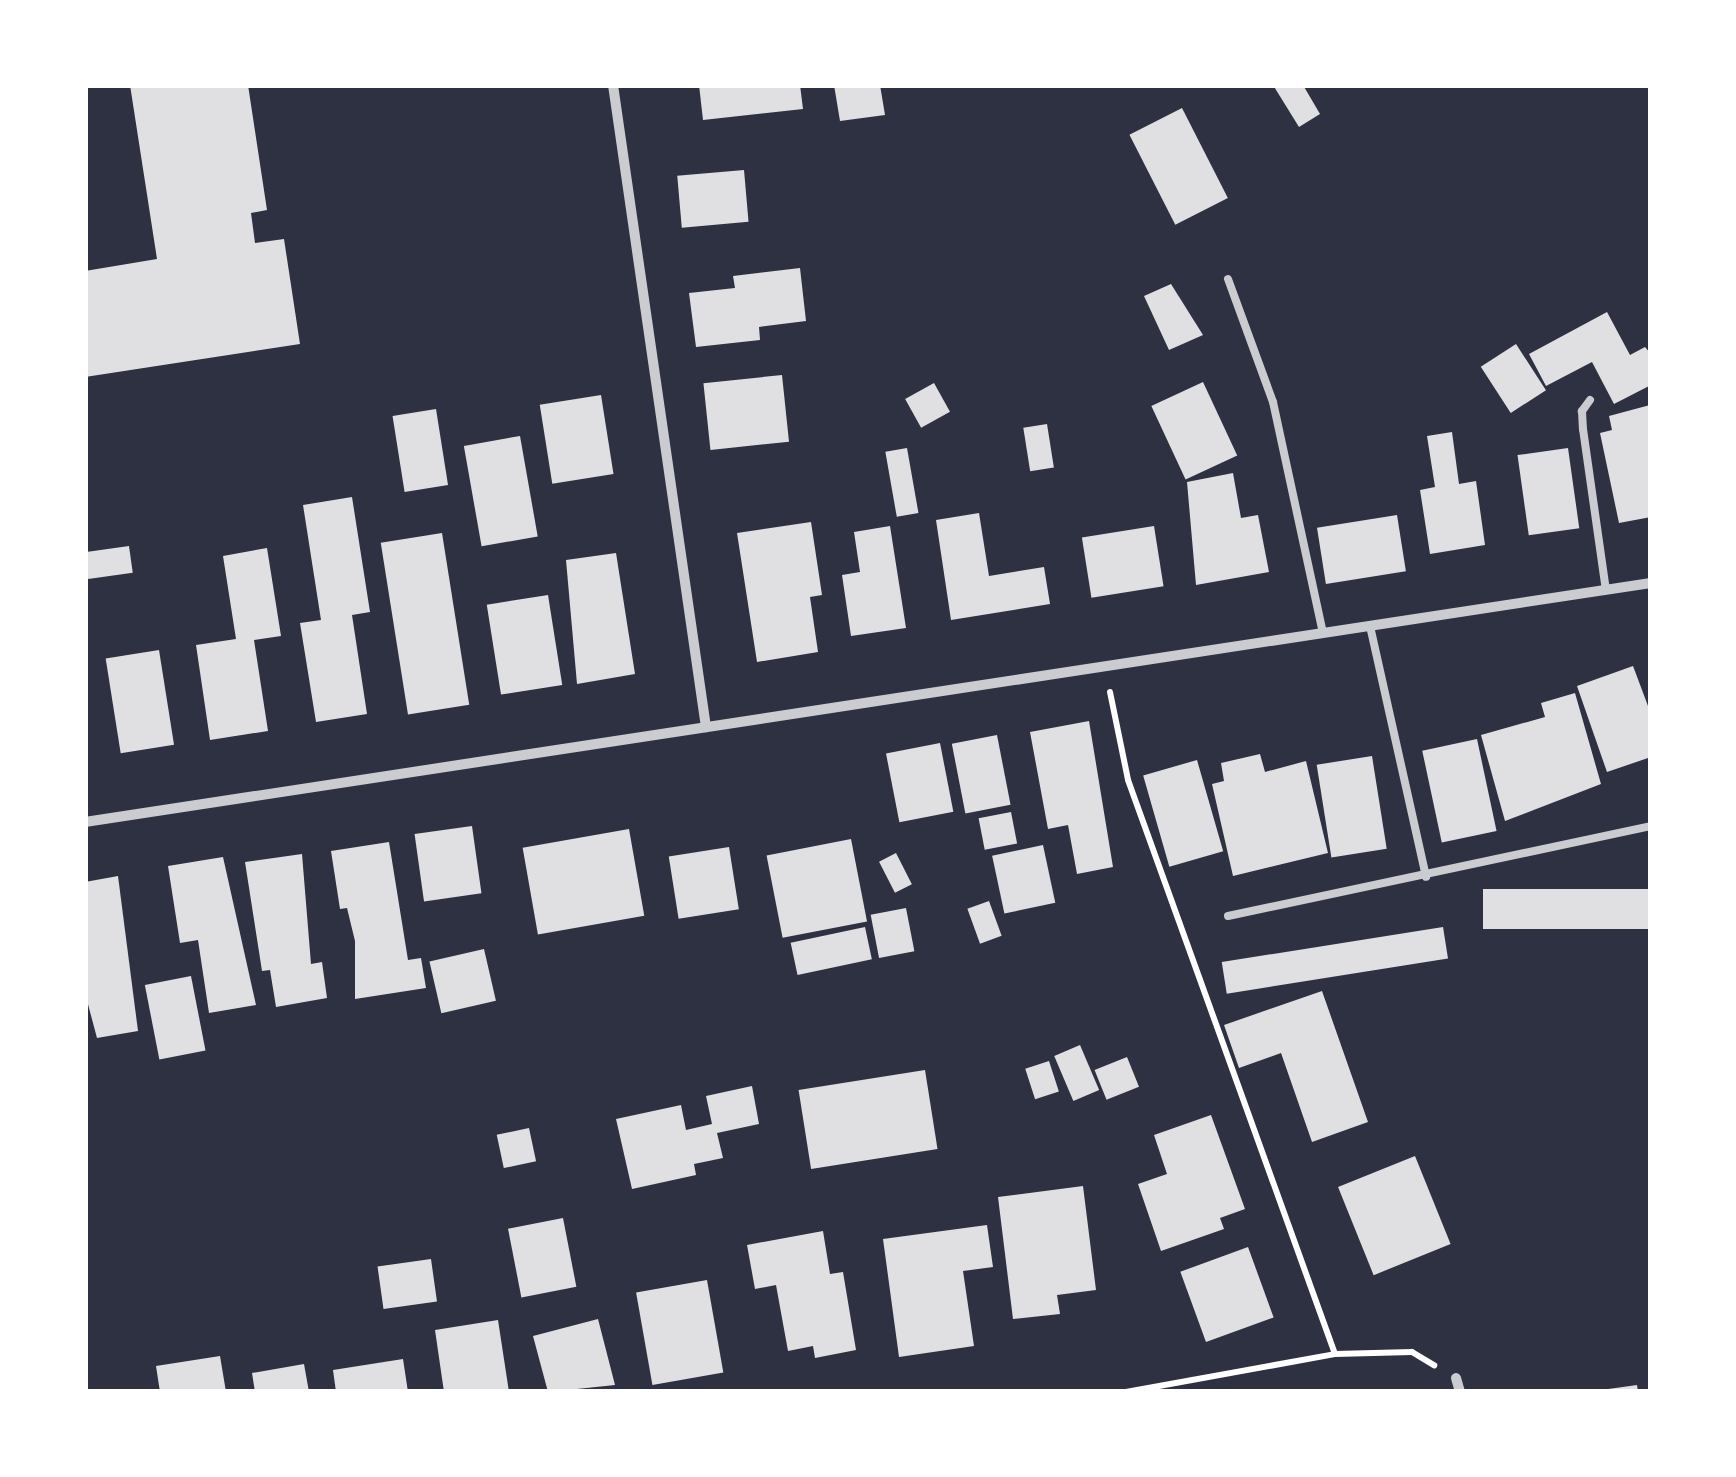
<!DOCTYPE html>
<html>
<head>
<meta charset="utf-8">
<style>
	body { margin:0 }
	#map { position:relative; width:1736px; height:1477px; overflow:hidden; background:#2d3142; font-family:Raleway,sans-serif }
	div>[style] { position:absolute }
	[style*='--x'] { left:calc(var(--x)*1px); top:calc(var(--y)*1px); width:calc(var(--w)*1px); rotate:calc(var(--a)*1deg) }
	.building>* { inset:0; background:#e0e0e3; transform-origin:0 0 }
	.path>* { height:6px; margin:-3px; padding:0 3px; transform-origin:3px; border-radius:3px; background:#fff }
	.service>* { height:8px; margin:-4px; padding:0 4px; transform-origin:4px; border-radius:4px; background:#caccd0 }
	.minor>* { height:10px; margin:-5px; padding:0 5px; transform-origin:5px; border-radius:5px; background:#caccd0 }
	span { translate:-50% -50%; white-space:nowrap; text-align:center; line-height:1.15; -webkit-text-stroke:9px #fff; paint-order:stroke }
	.frame { position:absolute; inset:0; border:88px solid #fff; pointer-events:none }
</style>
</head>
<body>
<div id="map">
	<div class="building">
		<div style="clip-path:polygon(130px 85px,248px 85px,267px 210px,251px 213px,255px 243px,284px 239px,300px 344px,85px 377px,85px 271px,157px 259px)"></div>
		<div style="clip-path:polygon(699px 85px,800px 85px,803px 109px,703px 120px)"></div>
		<div style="clip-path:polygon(834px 85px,880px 85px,885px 115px,840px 121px)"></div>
		<div style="clip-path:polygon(1273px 85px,1303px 85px,1320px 114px,1299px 127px)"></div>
		<div style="left:1182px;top:108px;width:101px;height:59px;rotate:63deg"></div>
		<div style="left:744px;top:170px;width:52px;height:67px;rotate:85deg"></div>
		<div style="clip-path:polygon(800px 268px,806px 321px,759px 327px,760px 340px,696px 347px,689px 293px,735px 288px,733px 276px)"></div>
		<div style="clip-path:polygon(1171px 284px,1203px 335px,1169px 350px,1144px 296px)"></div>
		<div style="clip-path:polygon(1607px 312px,1630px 355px,1645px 347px,1651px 354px,1651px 385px,1614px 404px,1592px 362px,1546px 386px,1529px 354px)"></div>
		<div style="left:1516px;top:344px;width:55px;height:42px;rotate:57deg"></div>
		<div style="left:782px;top:375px;width:67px;height:79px;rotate:84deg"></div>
		<div style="left:1203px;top:382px;width:81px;height:57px;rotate:65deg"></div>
		<div style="left:934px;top:383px;width:33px;height:33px;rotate:61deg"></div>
		<div style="left:601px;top:395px;width:80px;height:62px;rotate:81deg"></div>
		<div style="clip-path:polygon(1650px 405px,1651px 517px,1619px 523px,1600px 433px,1612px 430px,1609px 416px)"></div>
		<div style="left:436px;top:409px;width:77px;height:44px;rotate:81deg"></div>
		<div style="left:1047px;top:424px;width:44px;height:24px;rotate:81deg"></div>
		<div style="clip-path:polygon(1452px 432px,1459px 484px,1476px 481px,1485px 545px,1430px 554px,1420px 490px,1435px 487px,1427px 436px)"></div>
		<div style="left:520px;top:436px;width:102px;height:57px;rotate:80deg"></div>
		<div style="left:907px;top:448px;width:66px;height:22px;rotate:80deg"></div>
		<div style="left:1568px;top:448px;width:81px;height:51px;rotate:82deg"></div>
		<div style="clip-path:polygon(1233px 473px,1241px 518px,1258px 515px,1269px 572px,1196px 585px,1187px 482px)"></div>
		<div style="clip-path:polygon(352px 497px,370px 612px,352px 615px,367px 714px,316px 722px,300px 623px,321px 620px,303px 505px)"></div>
		<div style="clip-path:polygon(979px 513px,989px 576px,1044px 567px,1050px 604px,951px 620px,936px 520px)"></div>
		<div style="left:1397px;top:515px;width:57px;height:81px;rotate:81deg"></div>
		<div style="clip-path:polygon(811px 522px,822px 595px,810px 597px,818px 652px,757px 662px,737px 533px)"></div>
		<div style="clip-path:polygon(890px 526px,906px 628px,851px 636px,842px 575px,860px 572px,854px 532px)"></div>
		<div style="left:1154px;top:526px;width:61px;height:73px;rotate:81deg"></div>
		<div style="left:442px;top:533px;width:174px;height:62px;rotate:81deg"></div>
		<div style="left:129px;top:546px;width:27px;height:45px;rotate:82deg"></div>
		<div style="clip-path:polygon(267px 548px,281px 636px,254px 640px,268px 731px,210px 740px,196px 645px,236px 639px,223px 556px)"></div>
		<div style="clip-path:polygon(616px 553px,635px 674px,577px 684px,566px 560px)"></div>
		<div style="left:548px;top:595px;width:91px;height:62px;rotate:81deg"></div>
		<div style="left:159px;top:650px;width:96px;height:54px;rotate:81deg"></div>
		<div style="clip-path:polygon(1633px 666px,1651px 714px,1651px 757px,1607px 772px,1577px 686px)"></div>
		<div style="clip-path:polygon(1575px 693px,1601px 784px,1505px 821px,1481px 735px,1545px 717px,1541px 703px)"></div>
		<div style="clip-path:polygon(1089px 721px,1113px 867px,1077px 874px,1068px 825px,1048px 829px,1030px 732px)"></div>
		<div style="left:997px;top:735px;width:71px;height:46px;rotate:79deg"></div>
		<div style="left:1477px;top:739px;width:94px;height:56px;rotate:78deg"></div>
		<div style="left:940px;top:743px;width:70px;height:55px;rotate:79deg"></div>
		<div style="clip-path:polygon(1260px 754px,1265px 772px,1306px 761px,1328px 853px,1233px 876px,1212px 784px,1224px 781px,1221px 763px)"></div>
		<div style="left:1372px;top:756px;width:94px;height:56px;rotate:81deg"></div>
		<div style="left:1197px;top:760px;width:95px;height:56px;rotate:74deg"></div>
		<div style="left:1011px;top:812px;width:32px;height:33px;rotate:79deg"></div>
		<div style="left:472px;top:826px;width:68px;height:58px;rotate:82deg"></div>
		<div style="left:629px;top:829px;width:88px;height:108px;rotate:80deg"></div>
		<div style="left:851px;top:839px;width:84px;height:86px;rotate:79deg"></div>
		<div style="clip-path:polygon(389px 842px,408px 960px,421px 958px,426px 988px,355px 999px,355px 941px,347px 908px,340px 909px,331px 851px)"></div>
		<div style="left:1043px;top:845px;width:59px;height:52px;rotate:78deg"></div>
		<div style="left:729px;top:847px;width:63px;height:61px;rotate:81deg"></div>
		<div style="left:896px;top:853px;width:35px;height:19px;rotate:63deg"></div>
		<div style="clip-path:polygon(302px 854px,311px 964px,322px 962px,327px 998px,276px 1007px,270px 970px,262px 971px,245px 862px)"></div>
		<div style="clip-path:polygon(223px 857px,256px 1005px,209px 1013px,198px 940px,180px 943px,168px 866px)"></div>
		<div style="clip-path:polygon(118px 876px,138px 1031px,97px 1038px,85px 993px,85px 882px)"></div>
		<div style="left:1651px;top:889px;width:40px;height:168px;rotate:90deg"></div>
		<div style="left:989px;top:901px;width:37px;height:23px;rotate:70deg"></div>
		<div style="left:906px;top:908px;width:44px;height:36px;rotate:79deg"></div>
		<div style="left:865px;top:927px;width:33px;height:76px;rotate:78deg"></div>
		<div style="left:1443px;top:927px;width:32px;height:224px;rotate:81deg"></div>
		<div style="left:484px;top:949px;width:53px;height:56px;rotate:77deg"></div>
		<div style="left:191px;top:976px;width:76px;height:47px;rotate:79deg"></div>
		<div style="clip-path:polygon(1322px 991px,1368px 1122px,1312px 1142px,1281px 1053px,1239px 1068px,1224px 1025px)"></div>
		<div style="left:1080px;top:1045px;width:49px;height:28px;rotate:67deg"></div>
		<div style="left:1127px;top:1057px;width:32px;height:35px;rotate:68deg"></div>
		<div style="left:1049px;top:1061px;width:32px;height:25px;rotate:72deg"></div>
		<div style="left:925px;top:1070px;width:80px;height:128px;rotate:81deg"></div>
		<div style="clip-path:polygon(752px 1086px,759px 1124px,717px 1133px,723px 1158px,694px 1164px,696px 1175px,632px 1189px,616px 1119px,681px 1105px,686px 1130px,712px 1124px,706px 1096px)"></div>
		<div style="clip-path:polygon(1211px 1115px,1245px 1209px,1220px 1218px,1224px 1229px,1161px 1251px,1138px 1184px,1167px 1174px,1154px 1135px)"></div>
		<div style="left:529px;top:1128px;width:34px;height:33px;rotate:78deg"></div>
		<div style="left:1415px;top:1156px;width:95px;height:83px;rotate:68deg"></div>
		<div style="clip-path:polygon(1083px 1186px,1096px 1290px,1057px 1295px,1060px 1314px,1013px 1319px,998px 1197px)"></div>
		<div style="left:563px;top:1218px;width:70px;height:56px;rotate:79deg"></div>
		<div style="clip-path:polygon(987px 1225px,993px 1267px,963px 1271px,974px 1346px,899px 1357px,883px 1239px)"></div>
		<div style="clip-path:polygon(823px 1231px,830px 1274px,843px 1272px,856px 1350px,815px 1358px,813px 1346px,788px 1351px,776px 1285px,755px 1289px,747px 1245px)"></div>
		<div style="left:1248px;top:1247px;width:75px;height:72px;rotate:70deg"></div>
		<div style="left:431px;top:1259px;width:43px;height:54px;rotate:82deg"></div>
		<div style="left:707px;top:1280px;width:94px;height:72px;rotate:80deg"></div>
		<div style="clip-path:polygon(598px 1319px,615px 1385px,548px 1392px,533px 1336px)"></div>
		<div style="clip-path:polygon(498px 1320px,509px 1392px,444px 1392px,435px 1330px)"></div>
		<div style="clip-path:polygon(220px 1356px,226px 1392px,160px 1392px,156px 1366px)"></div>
		<div style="clip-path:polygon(403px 1359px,408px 1392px,336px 1392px,333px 1370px)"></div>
		<div style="clip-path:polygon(304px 1364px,309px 1392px,255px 1392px,252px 1373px)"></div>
		<div style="clip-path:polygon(1637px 1385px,1638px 1392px,1601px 1392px,1601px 1390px)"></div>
	</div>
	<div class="path">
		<div style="--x:1110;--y:692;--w:90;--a:78.4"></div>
		<div style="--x:1128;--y:780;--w:610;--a:70.17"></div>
		<div style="--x:1335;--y:1354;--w:77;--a:-1.5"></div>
		<div style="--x:1412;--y:1352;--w:26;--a:31"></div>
		<div style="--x:1126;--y:1392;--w:212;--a:-10.3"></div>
	</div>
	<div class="service">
		<div style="--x:1228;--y:279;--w:131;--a:69.9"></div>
		<div style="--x:1273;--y:402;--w:236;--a:77.8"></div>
		<div style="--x:1590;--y:400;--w:14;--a:126"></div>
		<div style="--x:1582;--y:411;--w:18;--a:87"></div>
		<div style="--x:1583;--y:429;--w:163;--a:81.9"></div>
		<div style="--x:1370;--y:626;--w:257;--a:77.4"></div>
		<div style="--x:1228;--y:916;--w:432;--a:-12"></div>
	</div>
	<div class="minor">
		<div style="--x:613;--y:85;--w:649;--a:81.76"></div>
		<div style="--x:85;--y:822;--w:1584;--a:-8.68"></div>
		<div style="--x:1456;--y:1378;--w:15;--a:74"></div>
	</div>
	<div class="frame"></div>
</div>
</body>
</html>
